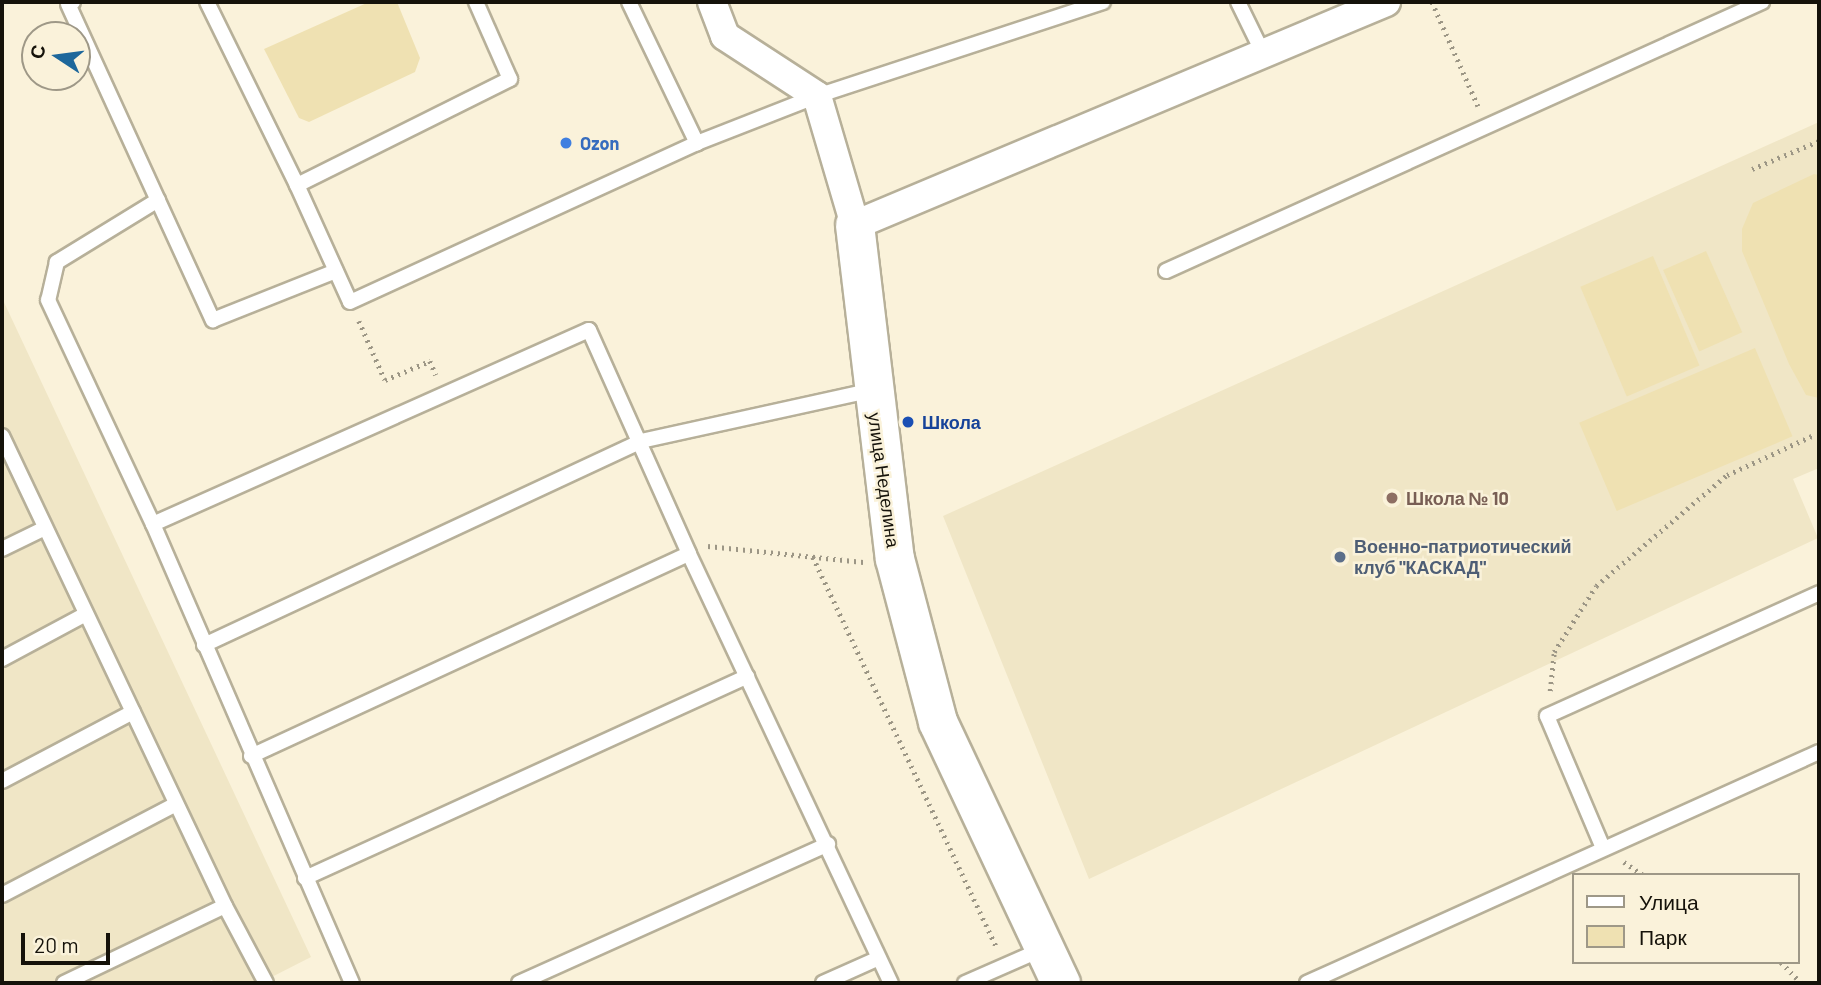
<!DOCTYPE html>
<html>
<head>
<meta charset="utf-8">
<style>
	body { margin:0 }
	#map { position:relative; width:1821px; height:985px; overflow:hidden; background:#faf2da; font-family:Barlow,sans-serif }
	div>[style] { position:absolute }
	[style*='--x'] { left:calc(var(--x)*1px); top:calc(var(--y)*1px); width:calc(var(--w)*1px); rotate:calc(var(--a)*1deg) }
	.built>* { inset:0; background:#f0e6c6 }
	.green>* { inset:0; background:#efe1b2; transform-origin:0 0 }
	.path>* { height:4.5px; margin-top:-2.25px; transform-origin:0; background:repeating-linear-gradient(90deg,#9c9685 0 2px,transparent 0 7px) }
	.roads { filter:drop-shadow(2px 0 #b7b099) drop-shadow(-2px 0 #b7b099) drop-shadow(0 2px #b7b099) drop-shadow(0 -2px #b7b099) }
	.lane>* { height:14px; margin:-7px; padding:0 7px; transform-origin:7px; border-radius:7px; background:#fff }
	.street>* { height:28px; margin:-14px; padding:0 14px; transform-origin:14px; border-radius:14px; background:#fff }
	.secondary>* { height:38px; margin:-19px; padding:0 19px; transform-origin:19px; border-radius:19px; background:#fff }
	.dots>* { width:19px; height:19px; translate:-50% -50%; box-sizing:border-box; border:4px solid #faf2da; border-radius:50% }
	span { translate:-50% -50%; white-space:nowrap; text-align:center; line-height:1.15; -webkit-text-stroke:5px #faf2da; paint-order:stroke }
	.shop-label { font-size:18px; color:#366cbe; font-weight:700 }
	.left { translate:0 -50%; text-align:left }
	.transit-label { font-size:18px; color:#164399; font-weight:700 }
	.street-label { font-size:18px; color:#15120a }
	.education-label { font-size:18px; color:#785e54; font-weight:700 }
	.service-label { font-size:18px; color:#4e5e75; font-weight:700 }
	.frame { position:absolute; inset:0; border:4px solid #15120a; pointer-events:none }
	.legend { position:absolute; left:1572px; top:873px; width:228px; height:91px; box-sizing:border-box; background:#faf2da; border:2px solid #9e9887; margin:0; padding:9px 12px; list-style:none; font-size:21px; color:#15120a }
	.legend li { display:flex; align-items:center; gap:14px; height:35px }
	.legend b { width:35px; border:2px solid #9e9887 }
	.north { position:absolute; left:21px; top:21px; width:70px; height:70px; box-sizing:border-box; background:#faf2da; border:2px solid #9e9887; border-radius:50%; rotate:283deg; font-size:19px; font-weight:700; line-height:28px; text-align:center; color:#15120a }
	.north::after { content:''; display:block; margin:auto; width:24px; height:32px; background:#1d679b; clip-path:polygon(50% 0,100% 100%,50% 72%,0 100%) }
	.scale { position:absolute; left:21px; top:933px; width:89px; height:32px; box-sizing:border-box; border:4px solid #15120a; border-top:0; padding-left:9px; font-size:21px; line-height:24px; white-space:nowrap; color:#15120a; -webkit-text-stroke:5px #faf2da; paint-order:stroke }
</style>
</head>
<body>
<div id="map">
	<div class="built">
		<div style="clip-path:polygon(1819px 122px,1819px 468px,1793px 479px,1818px 538px,1089px 879px,943px 516px)"></div>
		<div style="clip-path:polygon(2px 298px,311px 957px,260px 983px,214px 983px,212px 980px,204px 983px,2px 983px)"></div>
	</div>
	<div class="green">
		<div style="clip-path:polygon(369px 2px,397px 2px,420px 58px,415px 72px,309px 122px,299px 118px,264px 49px)"></div>
		<div style="clip-path:polygon(1814px 174px,1819px 175px,1819px 398px,1806px 395px,1789px 364px,1742px 251px,1742px 229px,1753px 203px)"></div>
		<div style="left:1706px;top:251px;width:89px;height:47px;rotate:66deg"></div>
		<div style="left:1653px;top:256px;width:119px;height:79px;rotate:67deg"></div>
		<div style="left:1755px;top:348px;width:96px;height:191px;rotate:67deg"></div>
	</div>
	<div class="path">
		<div style="--x:1432;--y:2;--w:114;--a:66.1"></div>
		<div style="--x:1752;--y:169;--w:73;--a:-22.7"></div>
		<div style="--x:359;--y:321;--w:64;--a:66.2"></div>
		<div style="--x:385;--y:380;--w:49;--a:-22.9"></div>
		<div style="--x:430;--y:361;--w:15;--a:67"></div>
		<div style="--x:708;--y:546;--w:156;--a:5.9"></div>
		<div style="--x:813;--y:557;--w:432;--a:64.8"></div>
		<div style="--x:1550;--y:691;--w:39;--a:-84"></div>
		<div style="--x:1554;--y:652;--w:78;--a:-57.5"></div>
		<div style="--x:1596;--y:586;--w:172;--a:-40.3"></div>
		<div style="--x:1727;--y:475;--w:96;--a:-24.7"></div>
		<div style="--x:1624;--y:862;--w:23;--a:34"></div>
		<div style="--x:1781;--y:962;--w:29;--a:46"></div>
	</div>
	<div class="roads">
		<div class="lane">
			<div style="--x:73;--y:2;--w:5;--a:158"></div>
			<div style="--x:68;--y:4;--w:348;--a:65.4"></div>
			<div style="--x:213;--y:320;--w:132;--a:-21.7"></div>
			<div style="--x:207;--y:2;--w:204;--a:63.8"></div>
			<div style="--x:476;--y:2;--w:84;--a:66.2"></div>
			<div style="--x:510;--y:79;--w:238;--a:153.5"></div>
			<div style="--x:297;--y:185;--w:128;--a:65.6"></div>
			<div style="--x:350;--y:302;--w:382;--a:-24.6"></div>
			<div style="--x:697;--y:143;--w:129;--a:-21.4"></div>
			<div style="--x:817;--y:96;--w:301;--a:-18.2"></div>
			<div style="--x:629;--y:2;--w:157;--a:64.3"></div>
			<div style="--x:1238;--y:2;--w:59;--a:63.9"></div>
			<div style="--x:158;--y:200;--w:119;--a:148.5"></div>
			<div style="--x:57;--y:262;--w:39;--a:103"></div>
			<div style="--x:48;--y:300;--w:247;--a:64.9"></div>
			<div style="--x:153;--y:524;--w:500;--a:66.56"></div>
			<div style="--x:1166;--y:271;--w:654;--a:-24.29"></div>
			<div style="--x:2;--y:436;--w:520;--a:64.62"></div>
			<div style="--x:225;--y:906;--w:87;--a:62"></div>
			<div style="--x:153;--y:524;--w:477;--a:-24"></div>
			<div style="--x:589;--y:330;--w:245;--a:65.9"></div>
			<div style="--x:689;--y:554;--w:474;--a:64.8"></div>
			<div style="--x:2;--y:549;--w:48;--a:-26"></div>
			<div style="--x:204;--y:645;--w:482;--a:-25"></div>
			<div style="--x:641;--y:441;--w:237;--a:-12.4"></div>
			<div style="--x:2;--y:659;--w:95;--a:-28.2"></div>
			<div style="--x:251;--y:756;--w:482;--a:-24.8"></div>
			<div style="--x:2;--y:781;--w:148;--a:-27.8"></div>
			<div style="--x:1603;--y:848;--w:143;--a:-113"></div>
			<div style="--x:1547;--y:716;--w:299;--a:-24.3"></div>
			<div style="--x:305;--y:878;--w:486;--a:-24.5"></div>
			<div style="--x:2;--y:895;--w:196;--a:-27.6"></div>
			<div style="--x:64;--y:983;--w:178;--a:-25.6"></div>
			<div style="--x:519;--y:983;--w:339;--a:-24.2"></div>
			<div style="--x:823;--y:983;--w:61;--a:-24.1"></div>
			<div style="--x:965;--y:983;--w:85;--a:-23.6"></div>
			<div style="--x:1307;--y:983;--w:562;--a:-24.28"></div>
		</div>
		<div class="street">
			<div style="--x:712;--y:2;--w:36;--a:69"></div>
			<div style="--x:725;--y:36;--w:110;--a:33.1"></div>
			<div style="--x:817;--y:96;--w:134;--a:73.6"></div>
			<div style="--x:855;--y:225;--w:576;--a:-22.78"></div>
		</div>
		<div class="secondary">
			<div style="--x:855;--y:225;--w:336;--a:83.2"></div>
			<div style="--x:895;--y:559;--w:169;--a:75.2"></div>
			<div style="--x:938;--y:722;--w:289;--a:64.8"></div>
		</div>
	</div>
	<div class="dots">
		<div style="left:566px;top:143px;background:#3f7fe0"></div>
		<div style="left:908px;top:422px;background:#1a4fb4"></div>
		<div style="left:1392px;top:498px;background:#8d6e63"></div>
		<div style="left:1340px;top:557px;background:#5c6f8a"></div>
	</div>
	<div class="shop-label">
		<span class="left" style="left:580px;top:143px">Ozon</span>
	</div>
	<div class="transit-label">
		<span class="left" style="left:922px;top:422px">Школа</span>
	</div>
	<div class="street-label">
		<span style="left:884px;top:480px;rotate:82deg">улица Неделина</span>
	</div>
	<div class="education-label">
		<span class="left" style="left:1406px;top:498px">Школа № 10</span>
	</div>
	<div class="service-label">
		<span class="left" style="left:1354px;top:557px">Военно-патриотический<br>клуб "КАСКАД"</span>
	</div>
	<div class="frame"></div>
	<ul class="legend">
	<li><b style="height:9px;background:#fff"></b>Улица</li>
	<li><b style="height:19px;background:#efe1b2"></b>Парк</li>
	</ul>
	<div class="north">С</div>
	<div class="scale">20 m</div>
</div>
</body>
</html>
